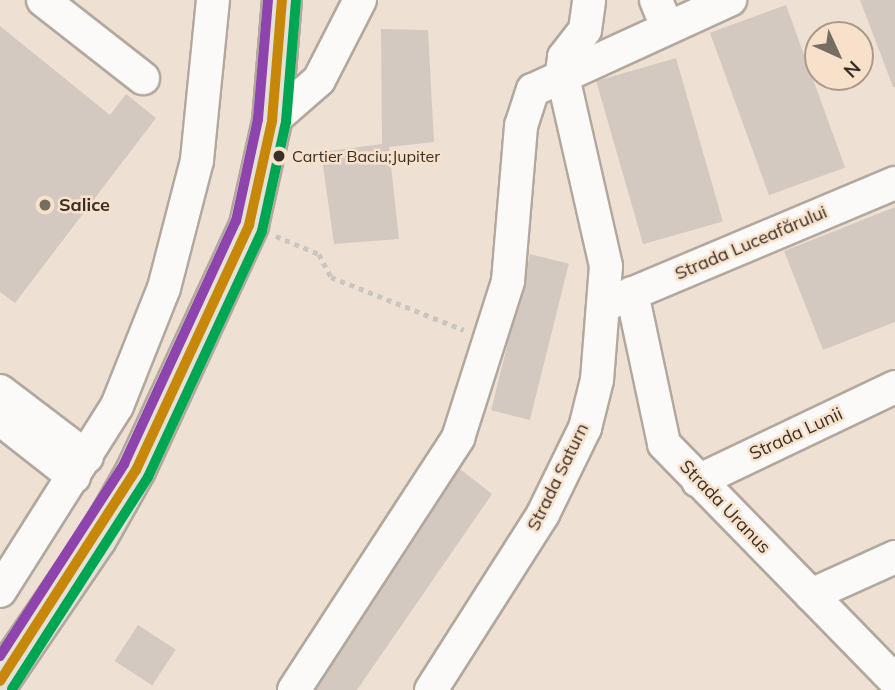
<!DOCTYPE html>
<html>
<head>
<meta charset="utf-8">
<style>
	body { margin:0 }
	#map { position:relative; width:895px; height:690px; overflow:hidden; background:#eee1d4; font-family:Mulish,sans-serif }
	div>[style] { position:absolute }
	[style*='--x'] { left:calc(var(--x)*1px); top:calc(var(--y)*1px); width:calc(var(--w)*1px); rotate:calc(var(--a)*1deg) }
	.building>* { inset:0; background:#d4c9c1; transform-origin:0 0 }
	.path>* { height:4.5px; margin-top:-2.25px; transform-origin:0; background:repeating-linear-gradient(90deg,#c9c5c1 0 5px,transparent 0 10px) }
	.roads { filter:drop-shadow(2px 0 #b2a89e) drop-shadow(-2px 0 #b2a89e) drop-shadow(0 2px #b2a89e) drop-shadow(0 -2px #b2a89e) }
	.minor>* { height:32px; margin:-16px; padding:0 16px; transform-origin:16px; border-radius:16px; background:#fcfaf9 }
	.major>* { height:38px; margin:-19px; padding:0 19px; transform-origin:19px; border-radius:19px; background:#e5e1d9 }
	.bus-1>* { height:10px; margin:-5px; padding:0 5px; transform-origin:5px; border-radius:5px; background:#c7880a }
	.bus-2>* { height:10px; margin:-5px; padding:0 5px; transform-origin:5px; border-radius:5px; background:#00a651 }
	.bus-3>* { height:10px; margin:-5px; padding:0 5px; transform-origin:5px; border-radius:5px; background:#8e44ad }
	.dots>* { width:19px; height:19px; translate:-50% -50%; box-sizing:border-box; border:4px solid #f8e1ca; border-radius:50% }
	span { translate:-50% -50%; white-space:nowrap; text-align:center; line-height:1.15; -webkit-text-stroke:5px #f8e1ca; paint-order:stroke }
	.bus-label { font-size:16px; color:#382f26 }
	.left { translate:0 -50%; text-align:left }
	.poi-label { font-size:18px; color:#382f26; font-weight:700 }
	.street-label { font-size:18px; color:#382f26 }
	.north { position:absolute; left:804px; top:21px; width:70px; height:70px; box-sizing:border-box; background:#f8e1ca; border:2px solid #ab9a88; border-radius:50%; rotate:135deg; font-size:19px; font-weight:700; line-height:28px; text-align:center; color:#382f26 }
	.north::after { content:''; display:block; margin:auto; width:24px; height:32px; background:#786d63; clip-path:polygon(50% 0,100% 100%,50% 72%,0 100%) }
</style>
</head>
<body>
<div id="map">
	<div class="building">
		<div style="clip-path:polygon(860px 0,895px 0,895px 87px,893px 87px)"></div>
		<div style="left:786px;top:5px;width:173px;height:81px;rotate:70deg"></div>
		<div style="clip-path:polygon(0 26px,110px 115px,126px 94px,156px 118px,15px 303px,0 292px)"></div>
		<div style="clip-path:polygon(381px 29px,428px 30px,434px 142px,389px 147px,399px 239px,334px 244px,321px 152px,382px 144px)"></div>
		<div style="left:676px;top:58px;width:170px;height:83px;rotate:74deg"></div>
		<div style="clip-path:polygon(895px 207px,895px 322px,823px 350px,784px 251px)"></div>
		<div style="left:530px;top:254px;width:40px;height:161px;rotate:14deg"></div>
		<div style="clip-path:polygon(460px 469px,492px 494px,357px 690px,316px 690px)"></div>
		<div style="left:138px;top:625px;width:45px;height:43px;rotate:33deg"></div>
	</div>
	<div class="path">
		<div style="--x:276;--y:236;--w:47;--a:22.7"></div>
		<div style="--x:319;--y:254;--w:26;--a:62"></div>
		<div style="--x:331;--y:277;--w:143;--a:21.7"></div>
	</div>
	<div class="roads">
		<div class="minor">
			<div style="--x:43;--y:0;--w:127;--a:38"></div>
			<div style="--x:656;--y:0;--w:29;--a:68"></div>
			<div style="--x:272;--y:121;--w:62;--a:-41.1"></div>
			<div style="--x:319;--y:80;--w:90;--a:-62.9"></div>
			<div style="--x:632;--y:293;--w:154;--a:78"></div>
			<div style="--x:664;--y:444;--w:331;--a:45.7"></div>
			<div style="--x:612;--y:302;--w:307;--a:-22.8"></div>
			<div style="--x:0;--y:391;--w:109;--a:37.2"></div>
			<div style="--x:0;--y:419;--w:94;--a:38.1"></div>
			<div style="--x:698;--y:481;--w:218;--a:-25.5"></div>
			<div style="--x:0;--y:591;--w:219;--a:-57.7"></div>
			<div style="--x:117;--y:406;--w:127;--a:-68.3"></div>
			<div style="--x:164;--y:288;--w:132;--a:-75.5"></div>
			<div style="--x:197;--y:160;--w:161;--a:-84.3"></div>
			<div style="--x:811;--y:595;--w:92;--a:-24.3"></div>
			<div style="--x:294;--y:690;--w:301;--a:-56.9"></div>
			<div style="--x:458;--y:438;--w:165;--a:-72.3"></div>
			<div style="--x:508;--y:281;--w:156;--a:-85.2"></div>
			<div style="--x:521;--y:126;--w:38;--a:-72"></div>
			<div style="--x:533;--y:90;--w:217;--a:-24.6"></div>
			<div style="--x:431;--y:690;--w:209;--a:-57.5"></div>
			<div style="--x:543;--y:514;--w:96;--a:-64"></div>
			<div style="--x:585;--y:428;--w:49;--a:-76"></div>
			<div style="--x:597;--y:380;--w:114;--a:-85.5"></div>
			<div style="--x:606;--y:266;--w:199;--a:-102.8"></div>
			<div style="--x:562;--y:72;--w:15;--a:-82"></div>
			<div style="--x:564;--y:57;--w:34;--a:-52"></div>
			<div style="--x:585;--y:30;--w:30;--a:-82"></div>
		</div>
		<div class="major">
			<div style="--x:0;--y:681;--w:172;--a:-55.7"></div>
			<div style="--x:97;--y:539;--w:79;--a:-60.5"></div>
			<div style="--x:136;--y:470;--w:270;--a:-65.2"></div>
			<div style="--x:249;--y:225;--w:107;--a:-77.5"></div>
			<div style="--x:272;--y:121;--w:121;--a:-85.3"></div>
		</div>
	</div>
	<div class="bus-1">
		<div style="--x:0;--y:681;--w:251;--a:-57.2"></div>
		<div style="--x:136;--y:470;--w:270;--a:-65.2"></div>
		<div style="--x:249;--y:225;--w:107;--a:-77.5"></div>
		<div style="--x:272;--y:121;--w:121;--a:-85.3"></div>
	</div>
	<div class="bus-2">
		<div style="--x:12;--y:689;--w:252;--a:-57.3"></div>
		<div style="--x:148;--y:477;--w:271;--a:-65.1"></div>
		<div style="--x:262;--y:231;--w:112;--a:-77.6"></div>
		<div style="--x:286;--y:122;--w:121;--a:-85.3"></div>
	</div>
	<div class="bus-3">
		<div style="--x:0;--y:656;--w:229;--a:-57.1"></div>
		<div style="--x:124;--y:464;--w:268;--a:-65.3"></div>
		<div style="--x:236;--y:221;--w:104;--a:-77.8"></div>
		<div style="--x:258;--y:119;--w:119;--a:-85.2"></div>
	</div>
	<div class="dots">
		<div style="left:279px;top:156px;background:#382f26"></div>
		<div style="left:45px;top:205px;background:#786d63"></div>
	</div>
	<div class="bus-label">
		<span class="left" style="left:292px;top:156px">Cartier Baciu;Jupiter</span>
	</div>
	<div class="poi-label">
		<span class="left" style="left:59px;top:205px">Salice</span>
	</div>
	<div class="street-label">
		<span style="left:751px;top:243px;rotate:-23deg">Strada Luceafărului</span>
		<span style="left:796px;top:434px;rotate:-25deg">Strada Lunii</span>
		<span style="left:558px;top:477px;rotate:-64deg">Strada Saturn</span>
		<span style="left:725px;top:507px;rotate:46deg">Strada Uranus</span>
	</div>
	<div class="north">N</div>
</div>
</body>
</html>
